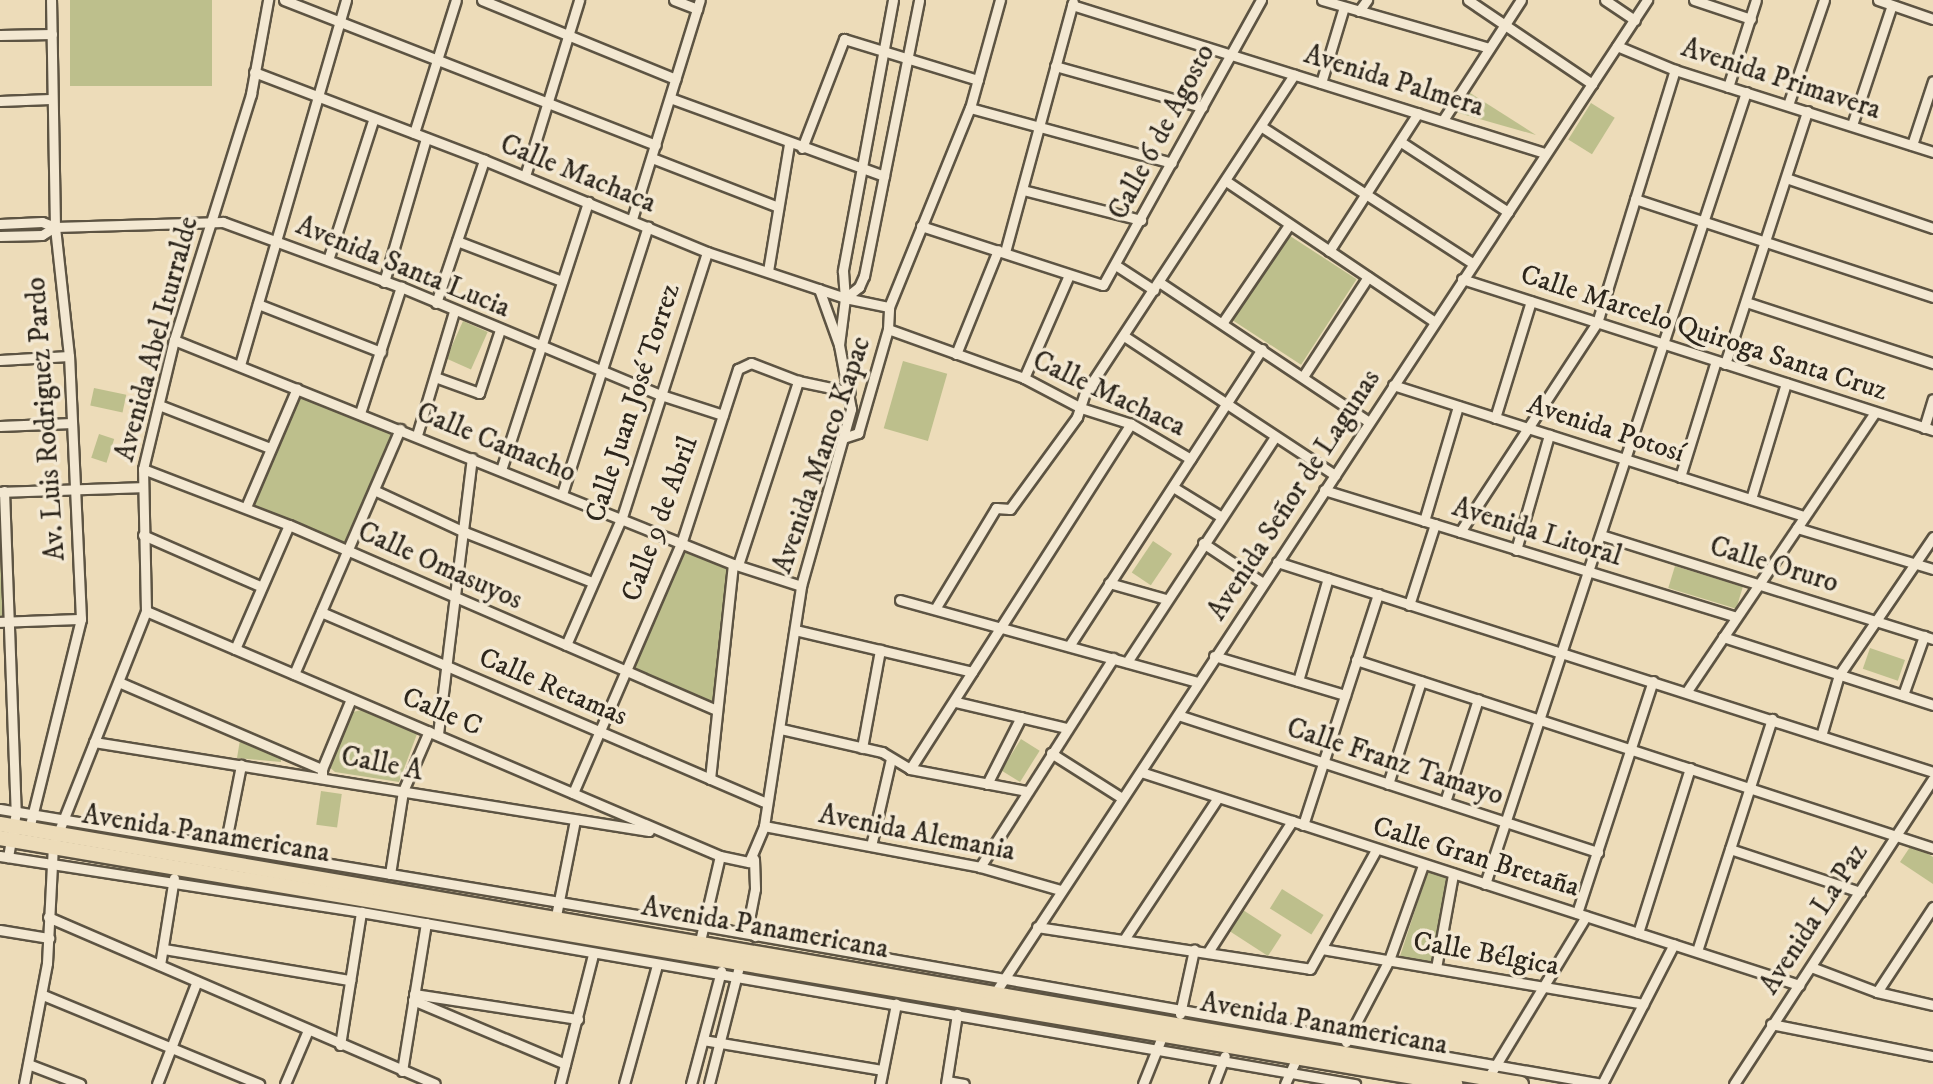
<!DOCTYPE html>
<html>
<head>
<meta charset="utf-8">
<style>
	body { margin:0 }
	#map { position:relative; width:1933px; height:1084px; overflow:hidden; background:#eddcb9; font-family:"IM FELL DW Pica",serif }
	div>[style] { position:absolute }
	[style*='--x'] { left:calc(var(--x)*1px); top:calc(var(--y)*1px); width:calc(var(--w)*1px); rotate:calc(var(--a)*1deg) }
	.green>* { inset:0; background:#bdbf8c; transform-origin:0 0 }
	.roads { filter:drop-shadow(2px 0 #5d5443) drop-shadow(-2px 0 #5d5443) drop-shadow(0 2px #5d5443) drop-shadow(0 -2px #5d5443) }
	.minor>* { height:9px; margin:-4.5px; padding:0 4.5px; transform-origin:4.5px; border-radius:4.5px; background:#f3e8d2 }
	.highway>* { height:14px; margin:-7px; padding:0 7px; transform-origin:7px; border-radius:7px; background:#eddcb9 }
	span { translate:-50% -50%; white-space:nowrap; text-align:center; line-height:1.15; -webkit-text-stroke:7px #f3e8d2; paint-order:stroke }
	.street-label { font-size:28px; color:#2d261c }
</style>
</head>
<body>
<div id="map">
	<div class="green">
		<div style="left:70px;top:0;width:142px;height:86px"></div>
		<div style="clip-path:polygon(1467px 91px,1536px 135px,1455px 112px)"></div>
		<div style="left:1591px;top:103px;width:28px;height:43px;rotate:32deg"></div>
		<div style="left:1287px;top:234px;width:83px;height:102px;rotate:33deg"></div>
		<div style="left:463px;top:321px;width:27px;height:41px;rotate:24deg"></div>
		<div style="left:903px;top:361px;width:46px;height:70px;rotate:16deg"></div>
		<div style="left:94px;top:388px;width:33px;height:18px;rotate:12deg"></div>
		<div style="left:301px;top:394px;width:104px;height:123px;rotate:23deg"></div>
		<div style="left:99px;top:434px;width:16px;height:25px;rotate:18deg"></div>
		<div style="left:1153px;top:541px;width:23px;height:38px;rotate:34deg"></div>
		<div style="clip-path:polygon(685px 548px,730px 567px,715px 704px,632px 669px)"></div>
		<div style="clip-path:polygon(0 561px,5px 616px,0 618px)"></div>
		<div style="left:1675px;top:566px;width:71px;height:23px;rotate:17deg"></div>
		<div style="left:1870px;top:648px;width:37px;height:22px;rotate:19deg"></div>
		<div style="clip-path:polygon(361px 710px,417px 734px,399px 782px,335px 772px,328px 766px,353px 712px)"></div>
		<div style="left:1021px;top:739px;width:22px;height:37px;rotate:32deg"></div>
		<div style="clip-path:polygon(240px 740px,281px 758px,281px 762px,237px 758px)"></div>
		<div style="left:321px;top:791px;width:21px;height:34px;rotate:8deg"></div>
		<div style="clip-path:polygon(1912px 844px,1933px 857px,1933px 884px,1900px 862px)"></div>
		<div style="clip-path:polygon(1428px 871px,1449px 878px,1435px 962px,1400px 956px)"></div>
		<div style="left:1282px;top:889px;width:49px;height:23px;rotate:32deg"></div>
		<div style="left:1243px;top:910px;width:46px;height:25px;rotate:33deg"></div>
	</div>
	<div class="roads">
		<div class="minor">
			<div style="--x:284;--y:0;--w:399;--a:21.3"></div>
			<div style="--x:482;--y:0;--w:209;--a:22.2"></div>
			<div style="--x:674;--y:0;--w:25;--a:21"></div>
			<div style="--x:893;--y:0;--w:276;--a:100.5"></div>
			<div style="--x:843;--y:271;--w:27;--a:86"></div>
			<div style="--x:845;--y:298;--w:18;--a:-38"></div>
			<div style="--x:859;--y:287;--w:12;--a:-66"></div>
			<div style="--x:864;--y:276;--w:281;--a:-78.7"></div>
			<div style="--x:1322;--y:0;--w:174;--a:16"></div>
			<div style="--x:1468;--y:0;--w:150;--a:34.1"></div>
			<div style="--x:1605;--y:0;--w:36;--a:34"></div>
			<div style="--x:1694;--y:0;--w:60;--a:18.4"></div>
			<div style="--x:1878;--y:0;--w:58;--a:19.1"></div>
			<div style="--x:1072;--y:5;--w:496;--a:17.4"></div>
			<div style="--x:1359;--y:11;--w:14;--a:-54"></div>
			<div style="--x:0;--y:35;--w:52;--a:-1.1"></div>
			<div style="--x:1617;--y:46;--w:63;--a:22.5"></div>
			<div style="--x:1675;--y:70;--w:271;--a:17.6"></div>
			<div style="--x:1055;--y:66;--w:153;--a:15.6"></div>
			<div style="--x:254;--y:72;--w:246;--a:20.9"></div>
			<div style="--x:484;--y:160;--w:241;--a:22.4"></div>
			<div style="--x:707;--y:252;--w:145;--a:18.4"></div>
			<div style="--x:845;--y:298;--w:45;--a:11.6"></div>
			<div style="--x:1321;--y:83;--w:79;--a:-73.2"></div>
			<div style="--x:1728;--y:87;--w:91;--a:-72.2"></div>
			<div style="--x:670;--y:98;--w:228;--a:20"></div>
			<div style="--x:0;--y:101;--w:50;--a:-2.3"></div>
			<div style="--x:1788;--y:105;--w:111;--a:-71.1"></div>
			<div style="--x:970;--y:108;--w:209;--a:15.2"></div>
			<div style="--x:1443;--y:120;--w:143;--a:-57"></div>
			<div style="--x:1852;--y:125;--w:126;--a:-71.6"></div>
			<div style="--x:1262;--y:127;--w:250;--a:32.9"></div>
			<div style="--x:414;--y:133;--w:139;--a:-72.5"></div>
			<div style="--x:1401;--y:142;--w:128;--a:33.2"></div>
			<div style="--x:1912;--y:145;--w:67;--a:-71.8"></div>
			<div style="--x:802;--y:148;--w:117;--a:-68.9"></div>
			<div style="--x:844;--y:39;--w:140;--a:17"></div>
			<div style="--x:652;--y:158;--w:133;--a:21.2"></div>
			<div style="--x:525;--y:176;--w:184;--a:-72.9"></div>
			<div style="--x:1786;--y:178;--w:155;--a:18.8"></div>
			<div style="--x:1226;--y:181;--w:252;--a:34"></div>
			<div style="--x:1023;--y:190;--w:122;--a:14.3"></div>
			<div style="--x:1635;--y:199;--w:314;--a:18.2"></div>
			<div style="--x:632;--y:219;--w:229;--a:-72.8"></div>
			<div style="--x:0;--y:224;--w:42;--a:-2.7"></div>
			<div style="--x:42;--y:222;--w:14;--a:21"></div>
			<div style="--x:55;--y:227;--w:168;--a:-1.7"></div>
			<div style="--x:223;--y:222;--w:189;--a:20.1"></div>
			<div style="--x:401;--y:287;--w:282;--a:22.6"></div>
			<div style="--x:661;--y:395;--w:65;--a:17.9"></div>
			<div style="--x:921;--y:226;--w:191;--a:18"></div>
			<div style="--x:1103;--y:285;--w:326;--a:-61"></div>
			<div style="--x:0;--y:236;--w:42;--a:-1.4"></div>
			<div style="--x:42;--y:235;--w:15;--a:-32"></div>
			<div style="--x:457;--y:241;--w:112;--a:20.9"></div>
			<div style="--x:1329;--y:251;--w:164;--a:-57.2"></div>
			<div style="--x:1005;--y:252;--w:259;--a:-74.8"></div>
			<div style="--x:328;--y:260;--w:149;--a:-72.1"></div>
			<div style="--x:1117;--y:266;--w:44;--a:33"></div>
			<div style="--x:768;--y:271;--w:129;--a:-80.6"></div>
			<div style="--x:1462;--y:279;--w:495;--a:17.8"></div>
			<div style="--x:384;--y:282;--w:150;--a:-73.7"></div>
			<div style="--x:1159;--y:282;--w:252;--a:33.7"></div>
			<div style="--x:819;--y:289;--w:59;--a:70.3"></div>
			<div style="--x:1746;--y:302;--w:197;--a:18.1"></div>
			<div style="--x:436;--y:303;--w:151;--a:-71.4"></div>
			<div style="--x:258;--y:304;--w:132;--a:21.3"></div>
			<div style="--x:1223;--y:322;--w:117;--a:-55.8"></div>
			<div style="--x:888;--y:329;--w:145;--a:19.8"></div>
			<div style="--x:1024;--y:378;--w:64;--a:27.8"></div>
			<div style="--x:1081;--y:408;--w:52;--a:17.7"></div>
			<div style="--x:1131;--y:424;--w:69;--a:30.3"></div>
			<div style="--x:1124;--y:336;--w:253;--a:33.4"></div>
			<div style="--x:174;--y:340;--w:602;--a:21.84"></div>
			<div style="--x:733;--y:564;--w:71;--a:17.9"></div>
			<div style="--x:956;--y:354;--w:112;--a:-68"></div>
			<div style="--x:0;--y:360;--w:69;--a:-3.3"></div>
			<div style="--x:1725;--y:364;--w:266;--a:-72"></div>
			<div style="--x:240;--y:365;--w:380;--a:-73.8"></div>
			<div style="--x:1304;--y:375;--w:117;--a:-56.9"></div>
			<div style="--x:435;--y:377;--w:47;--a:20"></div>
			<div style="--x:479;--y:393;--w:66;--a:-71.6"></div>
			<div style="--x:1024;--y:378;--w:112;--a:-66.4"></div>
			<div style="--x:1393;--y:385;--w:431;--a:17.7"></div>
			<div style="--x:159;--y:405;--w:119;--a:21.2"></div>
			<div style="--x:360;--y:413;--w:133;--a:-72"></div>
			<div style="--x:1495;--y:418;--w:122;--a:-72.9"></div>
			<div style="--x:0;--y:426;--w:72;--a:-2.4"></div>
			<div style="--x:1924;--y:428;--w:30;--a:-73"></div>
			<div style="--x:417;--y:435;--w:128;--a:-73.3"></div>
			<div style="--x:846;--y:437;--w:13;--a:-18"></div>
			<div style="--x:858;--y:433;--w:108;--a:-73.9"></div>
			<div style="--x:888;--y:329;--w:22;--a:-87"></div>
			<div style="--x:889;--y:307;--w:215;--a:-67.9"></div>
			<div style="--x:970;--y:108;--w:112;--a:-74.5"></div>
			<div style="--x:143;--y:469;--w:156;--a:21"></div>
			<div style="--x:289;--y:525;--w:466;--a:23.4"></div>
			<div style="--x:501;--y:470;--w:282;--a:-72"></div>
			<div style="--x:1680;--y:477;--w:121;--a:-72.8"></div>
			<div style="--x:1173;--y:487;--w:55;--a:31.7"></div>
			<div style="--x:1324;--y:490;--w:431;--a:17.1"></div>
			<div style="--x:4;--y:491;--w:321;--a:87.9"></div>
			<div style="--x:16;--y:812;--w:46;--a:100.1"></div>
			<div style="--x:376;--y:491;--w:95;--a:24.9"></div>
			<div style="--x:462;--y:531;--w:140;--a:21.4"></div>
			<div style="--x:0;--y:492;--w:142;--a:-2"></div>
			<div style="--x:562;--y:494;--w:281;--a:-72.2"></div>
			<div style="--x:1751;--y:499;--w:121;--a:-73.2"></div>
			<div style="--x:246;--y:507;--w:129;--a:-66.8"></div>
			<div style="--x:1424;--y:521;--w:120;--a:-73.5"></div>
			<div style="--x:1797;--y:528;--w:142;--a:16.8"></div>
			<div style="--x:1460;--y:532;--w:250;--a:-56.8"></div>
			<div style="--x:1597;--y:323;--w:265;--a:-72.9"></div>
			<div style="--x:143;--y:535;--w:128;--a:23.6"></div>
			<div style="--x:1601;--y:535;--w:348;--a:17.4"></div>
			<div style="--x:1203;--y:543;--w:72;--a:33.7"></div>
			<div style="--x:1516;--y:550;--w:120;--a:-74"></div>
			<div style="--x:1277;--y:562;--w:689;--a:17.75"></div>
			<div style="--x:738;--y:565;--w:194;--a:-71.9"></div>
			<div style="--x:1109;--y:583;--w:59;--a:15.7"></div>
			<div style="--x:900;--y:600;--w:309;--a:15.4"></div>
			<div style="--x:1409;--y:605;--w:85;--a:-72.2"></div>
			<div style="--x:935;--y:609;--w:118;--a:-58.9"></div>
			<div style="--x:996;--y:508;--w:14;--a:4"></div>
			<div style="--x:1010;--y:509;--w:114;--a:-53.9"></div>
			<div style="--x:1077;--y:417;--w:25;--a:-72"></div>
			<div style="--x:1085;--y:393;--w:381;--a:-56.7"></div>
			<div style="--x:146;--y:611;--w:624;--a:23.11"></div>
			<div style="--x:321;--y:612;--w:485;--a:23.2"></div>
			<div style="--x:0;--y:622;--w:81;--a:-2.1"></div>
			<div style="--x:795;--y:630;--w:182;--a:13.3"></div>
			<div style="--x:1723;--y:637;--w:221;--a:17.9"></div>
			<div style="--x:566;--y:645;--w:140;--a:-66.4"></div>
			<div style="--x:622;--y:517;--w:278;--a:-72.2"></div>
			<div style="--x:1069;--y:646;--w:354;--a:-57"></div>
			<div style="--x:235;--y:649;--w:135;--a:-66.5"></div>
			<div style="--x:1214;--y:656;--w:137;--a:16.6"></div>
			<div style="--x:1356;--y:660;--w:607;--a:18.05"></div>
			<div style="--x:1127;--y:662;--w:269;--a:-56.7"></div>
			<div style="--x:294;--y:674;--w:267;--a:-66.6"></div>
			<div style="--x:1298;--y:681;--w:107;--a:-73.8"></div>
			<div style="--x:121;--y:683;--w:219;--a:23.2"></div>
			<div style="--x:322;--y:769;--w:6;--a:90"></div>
			<div style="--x:1687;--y:691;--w:336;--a:-56"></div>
			<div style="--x:1903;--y:695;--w:63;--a:-70.4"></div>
			<div style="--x:956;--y:702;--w:114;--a:13.2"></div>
			<div style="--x:1178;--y:715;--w:442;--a:18.1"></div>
			<div style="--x:781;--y:729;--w:104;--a:12.8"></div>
			<div style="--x:882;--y:752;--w:33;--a:31"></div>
			<div style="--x:910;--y:769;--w:118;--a:10.7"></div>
			<div style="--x:438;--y:734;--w:278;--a:-83"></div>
			<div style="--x:1821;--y:736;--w:64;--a:-73.6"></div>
			<div style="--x:1839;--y:675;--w:167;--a:-55.7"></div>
			<div style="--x:94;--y:742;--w:562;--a:9.11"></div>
			<div style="--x:862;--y:748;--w:100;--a:-79.6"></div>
			<div style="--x:1051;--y:753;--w:84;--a:32.4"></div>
			<div style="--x:322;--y:769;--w:76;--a:-67.5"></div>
			<div style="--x:910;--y:769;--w:410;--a:-57.4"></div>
			<div style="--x:1141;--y:772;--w:692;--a:17.94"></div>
			<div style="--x:710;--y:779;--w:216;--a:-83.9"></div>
			<div style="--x:987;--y:784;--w:75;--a:-63.1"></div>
			<div style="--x:1388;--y:784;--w:108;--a:-72.2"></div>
			<div style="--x:573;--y:793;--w:275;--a:-66.6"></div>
			<div style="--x:682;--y:541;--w:181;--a:-72"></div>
			<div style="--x:738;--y:369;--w:14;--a:-25"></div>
			<div style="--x:751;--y:363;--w:50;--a:21"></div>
			<div style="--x:798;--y:381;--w:53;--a:11.9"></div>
			<div style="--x:1445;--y:802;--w:108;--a:-72.2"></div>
			<div style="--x:0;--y:809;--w:714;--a:9.44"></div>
			<div style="--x:704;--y:926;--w:912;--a:9.98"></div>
			<div style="--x:1602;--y:1084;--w:157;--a:-62.8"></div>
			<div style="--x:1303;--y:825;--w:243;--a:-72"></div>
			<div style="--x:764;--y:826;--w:220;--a:10.7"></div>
			<div style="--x:980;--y:867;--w:83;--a:16"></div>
			<div style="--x:29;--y:829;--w:216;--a:-76.1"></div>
			<div style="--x:81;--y:619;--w:263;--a:-92.6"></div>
			<div style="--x:69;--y:356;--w:130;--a:-96.2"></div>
			<div style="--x:55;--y:227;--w:227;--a:-91"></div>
			<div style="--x:225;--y:846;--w:83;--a:-78.8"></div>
			<div style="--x:871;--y:846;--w:89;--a:-77.1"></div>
			<div style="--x:1730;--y:849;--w:137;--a:18.3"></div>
			<div style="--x:0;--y:856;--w:365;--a:8.8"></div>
			<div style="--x:361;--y:912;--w:1009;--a:9.82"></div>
			<div style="--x:754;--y:859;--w:30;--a:88"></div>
			<div style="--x:755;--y:889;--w:36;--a:101"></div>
			<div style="--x:748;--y:924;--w:14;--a:60"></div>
			<div style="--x:980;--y:867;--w:248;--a:-57.5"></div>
			<div style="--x:390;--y:874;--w:84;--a:-81.1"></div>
			<div style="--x:403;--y:791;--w:65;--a:-66.6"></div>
			<div style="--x:1485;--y:884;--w:834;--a:-71.76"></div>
			<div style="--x:1577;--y:913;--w:244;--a:-71.9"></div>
			<div style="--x:556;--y:916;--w:98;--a:-78.8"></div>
			<div style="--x:48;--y:917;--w:421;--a:23.3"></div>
			<div style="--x:1037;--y:927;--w:276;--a:8.7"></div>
			<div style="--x:1310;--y:969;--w:136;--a:-61"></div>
			<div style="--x:0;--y:930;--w:50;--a:9.3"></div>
			<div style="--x:1638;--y:933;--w:173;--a:-72.5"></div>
			<div style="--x:1125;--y:938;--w:167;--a:-56.5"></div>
			<div style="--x:700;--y:941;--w:87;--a:-76.8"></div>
			<div style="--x:720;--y:856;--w:30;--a:12"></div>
			<div style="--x:749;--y:862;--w:39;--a:-67"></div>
			<div style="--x:764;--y:826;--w:243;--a:-81.2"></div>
			<div style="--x:801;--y:586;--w:184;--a:-74.2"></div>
			<div style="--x:851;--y:409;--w:65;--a:-100.6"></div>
			<div style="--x:839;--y:345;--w:47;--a:-82.7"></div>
			<div style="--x:164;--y:949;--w:189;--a:9.5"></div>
			<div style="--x:1322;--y:949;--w:326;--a:9.7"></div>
			<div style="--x:1697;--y:951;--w:244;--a:-72.1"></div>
			<div style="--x:1208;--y:952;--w:156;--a:-57.3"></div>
			<div style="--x:160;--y:965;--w:88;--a:-80.9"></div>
			<div style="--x:1811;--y:967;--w:71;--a:20.7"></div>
			<div style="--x:1877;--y:992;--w:57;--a:13.1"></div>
			<div style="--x:1436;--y:968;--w:96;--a:-79.7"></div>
			<div style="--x:1877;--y:992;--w:102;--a:-56.6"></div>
			<div style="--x:414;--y:994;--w:166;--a:8.7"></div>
			<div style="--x:43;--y:995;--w:234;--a:22.4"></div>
			<div style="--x:993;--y:996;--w:1192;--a:-56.71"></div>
			<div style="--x:413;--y:1000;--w:165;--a:22.8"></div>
			<div style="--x:1180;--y:1014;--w:66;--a:-77.7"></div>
			<div style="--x:1771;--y:1024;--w:165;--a:11.2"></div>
			<div style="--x:703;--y:1040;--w:181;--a:9.5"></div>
			<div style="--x:1346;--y:1042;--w:93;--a:-62.3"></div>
			<div style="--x:1389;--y:960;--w:101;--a:-70.3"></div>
			<div style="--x:340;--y:1045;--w:135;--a:-81"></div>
			<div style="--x:28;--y:1064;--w:56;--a:21"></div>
			<div style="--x:402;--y:1071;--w:150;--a:-80.8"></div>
			<div style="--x:1488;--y:1078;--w:189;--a:-58.8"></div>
			<div style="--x:947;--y:1081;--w:17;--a:10"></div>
			<div style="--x:24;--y:1084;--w:123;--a:-79.2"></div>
			<div style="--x:47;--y:963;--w:117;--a:-87.1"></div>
			<div style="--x:53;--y:846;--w:253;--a:-68.4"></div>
			<div style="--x:146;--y:611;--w:142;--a:-91.2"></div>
			<div style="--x:143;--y:469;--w:133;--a:-76.5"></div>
			<div style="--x:174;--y:340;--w:258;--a:-72.6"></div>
			<div style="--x:251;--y:94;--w:96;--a:-79.7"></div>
			<div style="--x:157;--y:1084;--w:110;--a:-68.8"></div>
			<div style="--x:285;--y:1084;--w:59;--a:-66.9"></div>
			<div style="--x:560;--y:1084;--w:133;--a:-75.7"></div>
			<div style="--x:624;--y:1084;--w:123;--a:-74.5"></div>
			<div style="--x:691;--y:1084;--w:117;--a:-75.1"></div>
			<div style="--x:709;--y:1084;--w:130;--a:-75.7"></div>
			<div style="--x:880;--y:1084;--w:82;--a:-78.7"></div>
			<div style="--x:946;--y:1084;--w:71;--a:-81.1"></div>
			<div style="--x:1143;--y:1084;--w:54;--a:-68.2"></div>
			<div style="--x:1214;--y:1084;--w:30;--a:-69"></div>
			<div style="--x:1285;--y:1084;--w:30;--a:-66"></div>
			<div style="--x:1734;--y:1084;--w:364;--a:-56.9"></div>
		</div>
		<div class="highway">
			<div style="--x:0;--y:824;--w:1543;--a:9.7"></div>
			<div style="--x:0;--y:838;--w:1476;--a:9.6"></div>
		</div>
	</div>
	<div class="street-label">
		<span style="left:1781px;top:79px;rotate:18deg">Avenida Primavera</span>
		<span style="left:1394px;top:81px;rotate:17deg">Avenida Palmera</span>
		<span style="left:1162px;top:132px;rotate:-62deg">Calle 6 de Agosto</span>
		<span style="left:578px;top:174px;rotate:22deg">Calle Machaca</span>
		<span style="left:403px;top:267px;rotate:22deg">Avenida Santa Lucia</span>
		<span style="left:1704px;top:333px;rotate:18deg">Calle Marcelo Quiroga Santa Cruz</span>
		<span style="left:157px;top:339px;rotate:-75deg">Avenida Abel Iturralde</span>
		<span style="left:1109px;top:394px;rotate:25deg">Calle Machaca</span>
		<span style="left:633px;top:403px;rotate:-72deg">Calle Juan José Torrez</span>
		<span style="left:46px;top:419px;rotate:-94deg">Av. Luis Rodriguez Pardo</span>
		<span style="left:1606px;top:429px;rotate:18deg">Avenida Potosí</span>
		<span style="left:496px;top:443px;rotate:22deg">Calle Camacho</span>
		<span style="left:822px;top:455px;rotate:-71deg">Avenida Manco Kapac</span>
		<span style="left:1294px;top:495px;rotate:-57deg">Avenida Señor de Lagunas</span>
		<span style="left:660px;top:519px;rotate:-70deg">Calle 9 de Abril</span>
		<span style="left:1537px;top:532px;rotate:17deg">Avenida Litoral</span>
		<span style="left:1774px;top:565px;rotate:17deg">Calle Oruro</span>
		<span style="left:440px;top:566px;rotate:24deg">Calle Omasuyos</span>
		<span style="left:553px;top:687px;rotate:23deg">Calle Retamas</span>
		<span style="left:442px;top:712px;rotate:23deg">Calle C</span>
		<span style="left:1395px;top:762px;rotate:18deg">Calle Franz Tamayo</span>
		<span style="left:382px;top:764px;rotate:11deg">Calle A</span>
		<span style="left:917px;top:833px;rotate:11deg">Avenida Alemania</span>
		<span style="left:206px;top:834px;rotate:9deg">Avenida Panamericana</span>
		<span style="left:1476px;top:857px;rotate:17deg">Calle Gran Bretaña</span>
		<span style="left:1814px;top:919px;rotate:-57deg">Avenida La Paz</span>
		<span style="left:765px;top:928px;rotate:10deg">Avenida Panamericana</span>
		<span style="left:1486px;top:954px;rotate:10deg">Calle Bélgica</span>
		<span style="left:1324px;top:1024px;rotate:10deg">Avenida Panamericana</span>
	</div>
</div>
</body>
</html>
